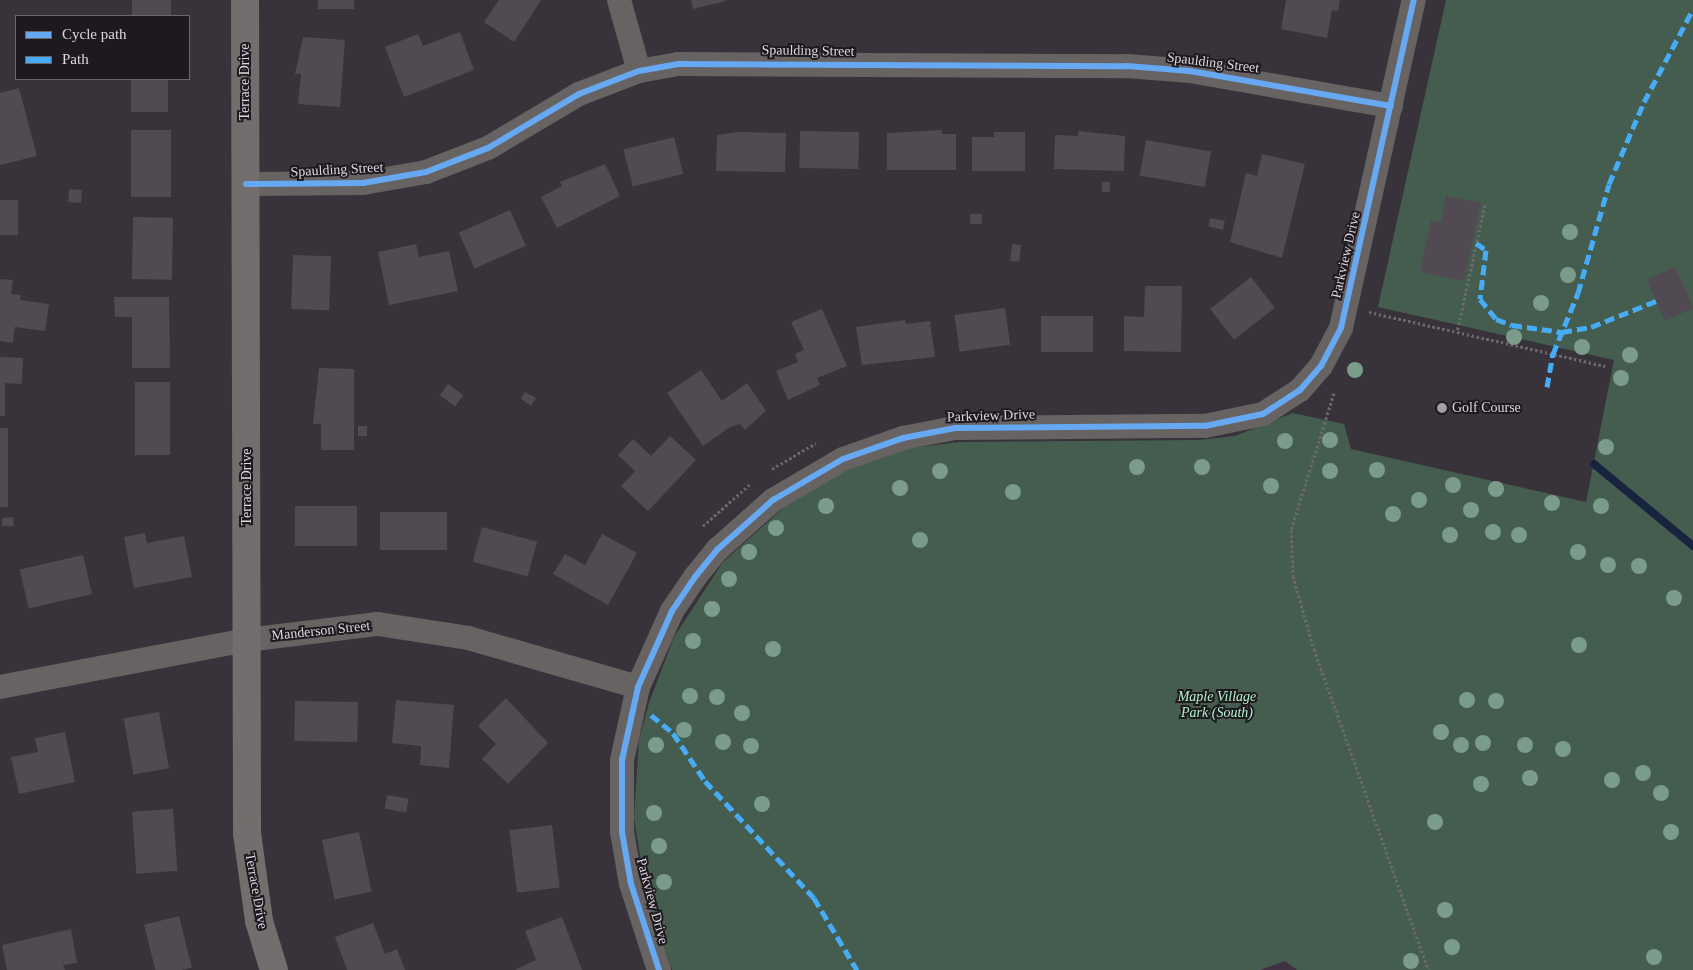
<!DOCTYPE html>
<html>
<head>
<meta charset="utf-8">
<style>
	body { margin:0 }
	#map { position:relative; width:1693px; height:970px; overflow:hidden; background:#38323a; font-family:"Times New Roman",serif }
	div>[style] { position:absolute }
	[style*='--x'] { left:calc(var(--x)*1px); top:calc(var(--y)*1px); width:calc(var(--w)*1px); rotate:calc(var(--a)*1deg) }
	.built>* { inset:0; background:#403244 }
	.green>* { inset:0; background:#445d4f }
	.stream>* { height:8px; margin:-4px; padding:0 4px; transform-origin:4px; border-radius:4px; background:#18233d }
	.building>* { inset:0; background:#514a53; transform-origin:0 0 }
	.path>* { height:3px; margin-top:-1.5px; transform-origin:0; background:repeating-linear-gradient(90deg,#6d696b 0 2.5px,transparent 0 5px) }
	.street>* { height:24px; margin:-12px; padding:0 12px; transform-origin:12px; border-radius:12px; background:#676363 }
	.secondary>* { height:28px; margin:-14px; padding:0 14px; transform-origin:14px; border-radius:14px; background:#726e6d }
	.quiet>* { height:5px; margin-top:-2.5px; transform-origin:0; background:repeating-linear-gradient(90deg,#46acf6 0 10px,transparent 0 15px) }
	.cycleway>* { height:6px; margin:-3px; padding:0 3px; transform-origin:3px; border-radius:3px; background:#66a8f1 }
	.trees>* { width:16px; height:16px; margin:-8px; border-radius:50%; background:#7b9c8a }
	.dots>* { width:14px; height:14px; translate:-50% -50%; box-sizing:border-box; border:2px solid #1e191f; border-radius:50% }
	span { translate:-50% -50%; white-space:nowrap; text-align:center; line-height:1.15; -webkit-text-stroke:4px #1e191f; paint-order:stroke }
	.street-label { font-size:14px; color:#ded7e0 }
	.poi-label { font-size:14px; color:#ded7e0 }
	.left { translate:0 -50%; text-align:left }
	.park-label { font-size:14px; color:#b1f3cb; font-style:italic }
	.legend { position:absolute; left:15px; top:15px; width:175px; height:65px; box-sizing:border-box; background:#1e191f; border:1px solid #6b656c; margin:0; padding:6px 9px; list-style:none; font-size:15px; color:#ded7e0 }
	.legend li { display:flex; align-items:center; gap:10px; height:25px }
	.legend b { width:25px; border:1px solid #6b656c }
</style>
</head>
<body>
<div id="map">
	<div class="built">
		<div style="clip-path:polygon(1285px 961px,1297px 970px,1260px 970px)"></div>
	</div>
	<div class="green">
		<div style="clip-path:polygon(1446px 0,1693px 0,1693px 970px,1297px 970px,1285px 961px,1260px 970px,672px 970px,646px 893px,634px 818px,639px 739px,649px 703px,674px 637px,723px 562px,792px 500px,825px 480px,868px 459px,911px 448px,960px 442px,1199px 440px,1235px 436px,1293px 413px,1344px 424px,1351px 449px,1586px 502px,1614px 360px,1378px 307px)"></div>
	</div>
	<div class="stream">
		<div style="--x:1594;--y:464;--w:129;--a:39.6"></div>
	</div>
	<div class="building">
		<div style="left:132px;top:0;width:39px;height:16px"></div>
		<div style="left:318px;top:0;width:36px;height:9px"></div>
		<div style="clip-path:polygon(499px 0,541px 0,514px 42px,484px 22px)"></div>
		<div style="clip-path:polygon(691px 0,726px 0,726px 1px,693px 9px)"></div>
		<div style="clip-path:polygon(1286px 0,1340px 0,1338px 11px,1332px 10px,1327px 38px,1281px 29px)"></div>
		<div style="clip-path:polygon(460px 32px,474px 70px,404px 97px,385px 47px,418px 34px,423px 46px)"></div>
		<div style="clip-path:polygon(303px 37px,345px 40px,340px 107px,298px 104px,301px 74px,295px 74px)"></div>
		<div style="left:131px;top:79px;width:37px;height:33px"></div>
		<div style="clip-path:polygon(19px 88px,37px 156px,0 165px,0 93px)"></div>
		<div style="left:131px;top:130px;width:40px;height:67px"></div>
		<div style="clip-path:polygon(942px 130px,942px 134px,956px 134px,956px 170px,887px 170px,887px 133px)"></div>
		<div style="left:800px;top:131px;width:59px;height:37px;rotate:1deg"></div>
		<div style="clip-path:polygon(1078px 131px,1125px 136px,1124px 171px,1054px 169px,1055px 135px,1078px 136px)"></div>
		<div style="clip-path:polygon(738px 132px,786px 133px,785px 172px,716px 171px,717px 135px)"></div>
		<div style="clip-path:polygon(994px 132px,1025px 132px,1025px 171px,972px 171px,972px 137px,994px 137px)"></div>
		<div style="left:674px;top:137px;width:38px;height:52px;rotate:76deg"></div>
		<div style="left:1146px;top:140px;width:66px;height:36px;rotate:10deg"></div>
		<div style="clip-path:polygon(1262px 154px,1305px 164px,1282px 258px,1230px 242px,1246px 173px,1257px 176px)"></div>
		<div style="clip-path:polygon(605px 164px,620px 196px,557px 228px,541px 197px,562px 186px,560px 182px)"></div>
		<div style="left:1102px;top:182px;width:8px;height:10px"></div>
		<div style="left:69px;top:189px;width:13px;height:13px;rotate:4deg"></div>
		<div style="clip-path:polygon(1446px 196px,1481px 203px,1464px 281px,1420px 272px,1431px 220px,1441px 222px)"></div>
		<div style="left:0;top:200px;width:18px;height:35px"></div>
		<div style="left:510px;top:210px;width:39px;height:56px;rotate:66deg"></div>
		<div style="left:970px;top:214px;width:12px;height:10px"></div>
		<div style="left:133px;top:217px;width:40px;height:62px;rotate:1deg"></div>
		<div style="left:1210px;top:218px;width:15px;height:9px;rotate:11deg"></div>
		<div style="clip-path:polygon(416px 244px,419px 257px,449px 251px,458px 291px,389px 305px,378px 252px)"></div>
		<div style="left:1012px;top:244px;width:9px;height:17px;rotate:6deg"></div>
		<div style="left:293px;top:255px;width:38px;height:54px;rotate:2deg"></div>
		<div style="left:1675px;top:267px;width:45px;height:31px;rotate:66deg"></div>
		<div style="left:1251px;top:277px;width:39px;height:52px;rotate:52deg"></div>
		<div style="clip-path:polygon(0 279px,13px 280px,11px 294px,21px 295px,20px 300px,49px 304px,45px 331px,15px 327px,13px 343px,0 341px)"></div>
		<div style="clip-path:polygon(1145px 286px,1182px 286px,1181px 352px,1124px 351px,1124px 316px,1144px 317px)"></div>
		<div style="clip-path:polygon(114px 297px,169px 297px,170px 368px,132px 368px,132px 317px,115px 317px)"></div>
		<div style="left:1005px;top:308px;width:37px;height:51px;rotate:82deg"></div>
		<div style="clip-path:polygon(822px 309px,847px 366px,817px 378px,820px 385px,788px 400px,776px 371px,798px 362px,795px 354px,804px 350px,791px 322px)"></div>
		<div style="left:1041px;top:316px;width:52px;height:36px"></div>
		<div style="clip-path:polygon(905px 320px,906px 324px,930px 321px,935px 357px,862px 365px,856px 327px)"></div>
		<div style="clip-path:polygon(0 357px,23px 358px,22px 384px,5px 383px,5px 416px,0 416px)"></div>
		<div style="clip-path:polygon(319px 368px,354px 369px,354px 450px,321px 450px,321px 424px,313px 424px)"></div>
		<div style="clip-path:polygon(701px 370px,722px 401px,747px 383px,766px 411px,745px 430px,740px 424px,730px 427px,703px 446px,667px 393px)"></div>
		<div style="left:135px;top:382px;width:35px;height:73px"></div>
		<div style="left:448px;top:384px;width:19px;height:14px;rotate:36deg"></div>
		<div style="clip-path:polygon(525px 392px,536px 398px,531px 406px,521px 399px)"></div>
		<div style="left:367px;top:426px;width:10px;height:9px;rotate:90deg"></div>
		<div style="left:0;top:428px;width:8px;height:79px"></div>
		<div style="clip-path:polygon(670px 436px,696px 460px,648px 511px,621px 486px,635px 471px,618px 455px,633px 439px,651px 456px)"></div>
		<div style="left:295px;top:506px;width:62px;height:40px"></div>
		<div style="left:380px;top:512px;width:67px;height:38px"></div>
		<div style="clip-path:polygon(13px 517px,14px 526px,2px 526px,2px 518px)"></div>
		<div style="left:482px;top:527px;width:57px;height:36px;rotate:15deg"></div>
		<div style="clip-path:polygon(145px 533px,147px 543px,184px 536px,192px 577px,134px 588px,124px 537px)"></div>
		<div style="clip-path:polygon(602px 534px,637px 553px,608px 605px,553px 574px,565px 554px,585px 565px)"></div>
		<div style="left:83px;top:555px;width:40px;height:65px;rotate:77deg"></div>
		<div style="clip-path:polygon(506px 698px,548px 743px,508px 784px,482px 759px,496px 744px,478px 726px)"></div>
		<div style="clip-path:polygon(396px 700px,454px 705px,449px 768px,420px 765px,421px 746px,392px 743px)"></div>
		<div style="left:295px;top:701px;width:63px;height:40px;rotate:1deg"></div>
		<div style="left:159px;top:712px;width:57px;height:36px;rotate:80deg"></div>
		<div style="clip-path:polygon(65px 732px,75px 782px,19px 794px,11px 757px,38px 752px,35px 738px)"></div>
		<div style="left:387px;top:795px;width:22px;height:14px;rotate:10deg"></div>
		<div style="left:173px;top:809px;width:62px;height:41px;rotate:86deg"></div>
		<div style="left:552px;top:825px;width:63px;height:43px;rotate:83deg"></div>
		<div style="left:359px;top:832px;width:61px;height:38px;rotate:78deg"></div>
		<div style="left:179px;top:916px;width:53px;height:36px;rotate:76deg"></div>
		<div style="clip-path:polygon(562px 917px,582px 970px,514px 970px,536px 960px,525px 931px)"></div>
		<div style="clip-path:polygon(373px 923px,385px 954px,397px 949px,405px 970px,347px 970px,335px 937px)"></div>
		<div style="clip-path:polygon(71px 929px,77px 963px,63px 965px,65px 970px,7px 970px,2px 945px)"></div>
	</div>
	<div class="path">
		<div style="--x:1485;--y:205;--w:130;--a:102.4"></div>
		<div style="--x:1457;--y:332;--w:152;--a:12.9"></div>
		<div style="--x:1369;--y:312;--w:90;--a:12.8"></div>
		<div style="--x:1334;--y:393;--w:144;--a:107.4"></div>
		<div style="--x:1291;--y:530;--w:46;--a:87.5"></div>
		<div style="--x:1293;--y:576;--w:76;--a:74"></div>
		<div style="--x:1314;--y:649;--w:341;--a:70.4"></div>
		<div style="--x:772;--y:469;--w:51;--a:-30.6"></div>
		<div style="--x:703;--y:526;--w:63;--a:-41.8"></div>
	</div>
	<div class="street">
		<div style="--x:619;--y:0;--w:74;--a:74.3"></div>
		<div style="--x:246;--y:184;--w:117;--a:-0.5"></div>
		<div style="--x:363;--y:183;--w:64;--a:-9.9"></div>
		<div style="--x:426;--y:172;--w:66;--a:-21.2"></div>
		<div style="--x:488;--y:148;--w:106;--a:-30.7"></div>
		<div style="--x:579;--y:94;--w:64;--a:-21"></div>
		<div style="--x:639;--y:71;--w:40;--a:-10"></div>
		<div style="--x:678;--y:64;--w:449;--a:0.3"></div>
		<div style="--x:1127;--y:66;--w:63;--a:4.5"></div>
		<div style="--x:1190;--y:71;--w:204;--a:9.9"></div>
		<div style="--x:0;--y:687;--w:251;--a:-10.8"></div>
		<div style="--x:247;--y:640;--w:132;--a:-7"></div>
		<div style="--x:378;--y:624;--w:91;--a:8.8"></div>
		<div style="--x:468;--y:638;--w:177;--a:16.1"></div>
		<div style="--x:659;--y:970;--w:90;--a:-108"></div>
		<div style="--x:631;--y:884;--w:53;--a:-99.8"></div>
		<div style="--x:622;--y:832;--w:72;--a:-90"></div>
		<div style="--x:622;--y:760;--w:75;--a:-77.6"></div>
		<div style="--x:638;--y:687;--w:83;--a:-65.9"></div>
		<div style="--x:672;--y:611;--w:41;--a:-55.9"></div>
		<div style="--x:695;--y:577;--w:36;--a:-51"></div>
		<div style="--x:718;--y:549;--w:74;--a:-41.7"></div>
		<div style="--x:773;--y:500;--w:81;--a:-30.4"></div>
		<div style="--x:843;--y:459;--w:64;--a:-19.3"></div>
		<div style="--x:903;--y:438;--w:53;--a:-10.9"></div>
		<div style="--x:955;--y:428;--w:250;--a:-0.5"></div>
		<div style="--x:1205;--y:426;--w:59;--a:-11.7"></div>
		<div style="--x:1263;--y:414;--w:44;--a:-33"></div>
		<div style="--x:1300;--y:390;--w:32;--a:-49"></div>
		<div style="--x:1321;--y:366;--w:43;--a:-62.2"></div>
		<div style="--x:1341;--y:328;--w:336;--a:-77.5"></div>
	</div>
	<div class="secondary">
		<div style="--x:245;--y:0;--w:833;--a:89.86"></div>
		<div style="--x:247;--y:833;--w:89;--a:82.2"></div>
		<div style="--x:259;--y:921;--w:51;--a:73"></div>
	</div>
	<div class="quiet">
		<div style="--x:1476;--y:243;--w:12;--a:35"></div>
		<div style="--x:1486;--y:250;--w:49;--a:97"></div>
		<div style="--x:1480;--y:299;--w:26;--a:51"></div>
		<div style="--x:1496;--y:319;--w:17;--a:21"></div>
		<div style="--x:1512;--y:325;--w:50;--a:8"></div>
		<div style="--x:1562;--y:332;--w:29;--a:-10"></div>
		<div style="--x:1591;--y:327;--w:70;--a:-21.8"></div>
		<div style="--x:1547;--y:387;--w:34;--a:-80"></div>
		<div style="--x:1553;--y:354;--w:66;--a:-67.7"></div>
		<div style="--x:1578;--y:293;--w:113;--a:-74.1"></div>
		<div style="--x:1609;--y:184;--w:89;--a:-66.9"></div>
		<div style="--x:1644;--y:102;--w:105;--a:-62.2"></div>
		<div style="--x:651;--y:715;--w:28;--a:39"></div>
		<div style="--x:673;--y:733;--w:58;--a:56.3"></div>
		<div style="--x:705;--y:781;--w:160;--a:47"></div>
		<div style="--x:814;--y:898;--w:84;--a:59.2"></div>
	</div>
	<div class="cycleway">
		<div style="--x:246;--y:184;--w:117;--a:-0.5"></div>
		<div style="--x:363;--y:183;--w:64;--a:-9.9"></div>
		<div style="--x:426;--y:172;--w:66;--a:-21.2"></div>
		<div style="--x:488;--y:148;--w:106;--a:-30.7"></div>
		<div style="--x:579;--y:94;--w:64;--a:-21"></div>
		<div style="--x:639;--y:71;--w:40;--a:-10"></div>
		<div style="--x:678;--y:64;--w:449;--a:0.3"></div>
		<div style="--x:1127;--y:66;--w:63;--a:4.5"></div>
		<div style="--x:1190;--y:71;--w:204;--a:9.9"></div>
		<div style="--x:659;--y:970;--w:90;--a:-108"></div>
		<div style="--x:631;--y:884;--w:53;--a:-99.8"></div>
		<div style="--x:622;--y:832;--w:72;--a:-90"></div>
		<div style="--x:622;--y:760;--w:75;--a:-77.6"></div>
		<div style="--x:638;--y:687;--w:83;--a:-65.9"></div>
		<div style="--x:672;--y:611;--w:41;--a:-55.9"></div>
		<div style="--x:695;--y:577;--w:36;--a:-51"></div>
		<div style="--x:718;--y:549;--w:74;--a:-41.7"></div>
		<div style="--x:773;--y:500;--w:81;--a:-30.4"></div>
		<div style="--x:843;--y:459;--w:64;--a:-19.3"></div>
		<div style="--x:903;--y:438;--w:53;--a:-10.9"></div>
		<div style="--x:955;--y:428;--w:250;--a:-0.5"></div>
		<div style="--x:1205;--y:426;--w:59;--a:-11.7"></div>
		<div style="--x:1263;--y:414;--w:44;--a:-33"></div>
		<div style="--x:1300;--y:390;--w:32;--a:-49"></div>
		<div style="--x:1321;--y:366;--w:43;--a:-62.2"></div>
		<div style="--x:1341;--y:328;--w:336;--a:-77.5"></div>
	</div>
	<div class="trees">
		<div style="left:1570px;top:232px"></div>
		<div style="left:1568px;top:275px"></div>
		<div style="left:1541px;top:303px"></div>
		<div style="left:1514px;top:337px"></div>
		<div style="left:1582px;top:347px"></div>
		<div style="left:1630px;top:355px"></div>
		<div style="left:1355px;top:370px"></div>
		<div style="left:1621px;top:378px"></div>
		<div style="left:1330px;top:440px"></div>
		<div style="left:1285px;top:441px"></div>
		<div style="left:1606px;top:447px"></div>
		<div style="left:1137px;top:467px"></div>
		<div style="left:1202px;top:467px"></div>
		<div style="left:1377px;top:470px"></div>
		<div style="left:940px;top:471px"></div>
		<div style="left:1330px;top:471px"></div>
		<div style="left:1453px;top:485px"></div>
		<div style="left:1271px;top:486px"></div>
		<div style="left:900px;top:488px"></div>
		<div style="left:1496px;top:489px"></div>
		<div style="left:1013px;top:492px"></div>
		<div style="left:1419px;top:500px"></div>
		<div style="left:1552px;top:503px"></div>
		<div style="left:826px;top:506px"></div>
		<div style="left:1601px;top:506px"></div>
		<div style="left:1471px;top:510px"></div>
		<div style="left:1393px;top:514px"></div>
		<div style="left:776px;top:528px"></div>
		<div style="left:1493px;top:532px"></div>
		<div style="left:1450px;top:535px"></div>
		<div style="left:1519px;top:535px"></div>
		<div style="left:920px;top:540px"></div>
		<div style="left:749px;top:552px"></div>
		<div style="left:1578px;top:552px"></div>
		<div style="left:1608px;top:565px"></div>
		<div style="left:1639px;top:566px"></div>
		<div style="left:729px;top:579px"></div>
		<div style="left:1674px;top:598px"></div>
		<div style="left:712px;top:609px"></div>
		<div style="left:693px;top:641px"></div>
		<div style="left:1579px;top:645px"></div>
		<div style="left:773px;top:649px"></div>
		<div style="left:690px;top:696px"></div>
		<div style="left:717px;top:697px"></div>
		<div style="left:1467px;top:700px"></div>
		<div style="left:1496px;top:701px"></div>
		<div style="left:742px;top:713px"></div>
		<div style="left:684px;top:730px"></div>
		<div style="left:1441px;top:732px"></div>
		<div style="left:723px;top:742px"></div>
		<div style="left:1483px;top:743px"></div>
		<div style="left:656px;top:745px"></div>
		<div style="left:1461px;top:745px"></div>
		<div style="left:1525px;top:745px"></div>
		<div style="left:751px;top:746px"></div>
		<div style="left:1563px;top:749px"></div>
		<div style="left:1643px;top:773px"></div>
		<div style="left:1530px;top:778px"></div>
		<div style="left:1612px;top:780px"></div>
		<div style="left:1481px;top:784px"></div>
		<div style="left:1661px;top:793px"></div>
		<div style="left:762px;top:804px"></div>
		<div style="left:654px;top:813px"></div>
		<div style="left:1435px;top:822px"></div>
		<div style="left:1671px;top:832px"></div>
		<div style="left:659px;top:846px"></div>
		<div style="left:664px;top:882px"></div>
		<div style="left:1445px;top:910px"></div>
		<div style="left:1452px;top:947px"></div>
		<div style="left:1654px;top:957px"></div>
		<div style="left:1411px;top:961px"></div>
	</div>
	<div class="dots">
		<div style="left:1442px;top:408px;background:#a49da6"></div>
	</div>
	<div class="street-label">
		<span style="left:808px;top:51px;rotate:1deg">Spaulding Street</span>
		<span style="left:1213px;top:63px;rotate:7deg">Spaulding Street</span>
		<span style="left:245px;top:82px;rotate:-90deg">Terrace Drive</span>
		<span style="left:337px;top:170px;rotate:-3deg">Spaulding Street</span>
		<span style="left:1346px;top:255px;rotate:-77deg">Parkview Drive</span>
		<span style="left:991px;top:416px;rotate:-2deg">Parkview Drive</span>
		<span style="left:247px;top:487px;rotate:-90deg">Terrace Drive</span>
		<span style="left:321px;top:631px;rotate:-6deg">Manderson Street</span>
		<span style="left:256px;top:891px;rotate:80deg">Terrace Drive</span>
		<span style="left:652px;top:901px;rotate:75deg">Parkview Drive</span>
	</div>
	<div class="poi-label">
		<span class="left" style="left:1452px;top:408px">Golf Course</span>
	</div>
	<div class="park-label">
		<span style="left:1217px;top:705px">Maple Village<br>Park (South)</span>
	</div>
	<ul class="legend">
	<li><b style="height:6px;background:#66a8f1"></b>Cycle path</li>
	<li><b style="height:6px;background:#46acf6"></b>Path</li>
	</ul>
</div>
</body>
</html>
